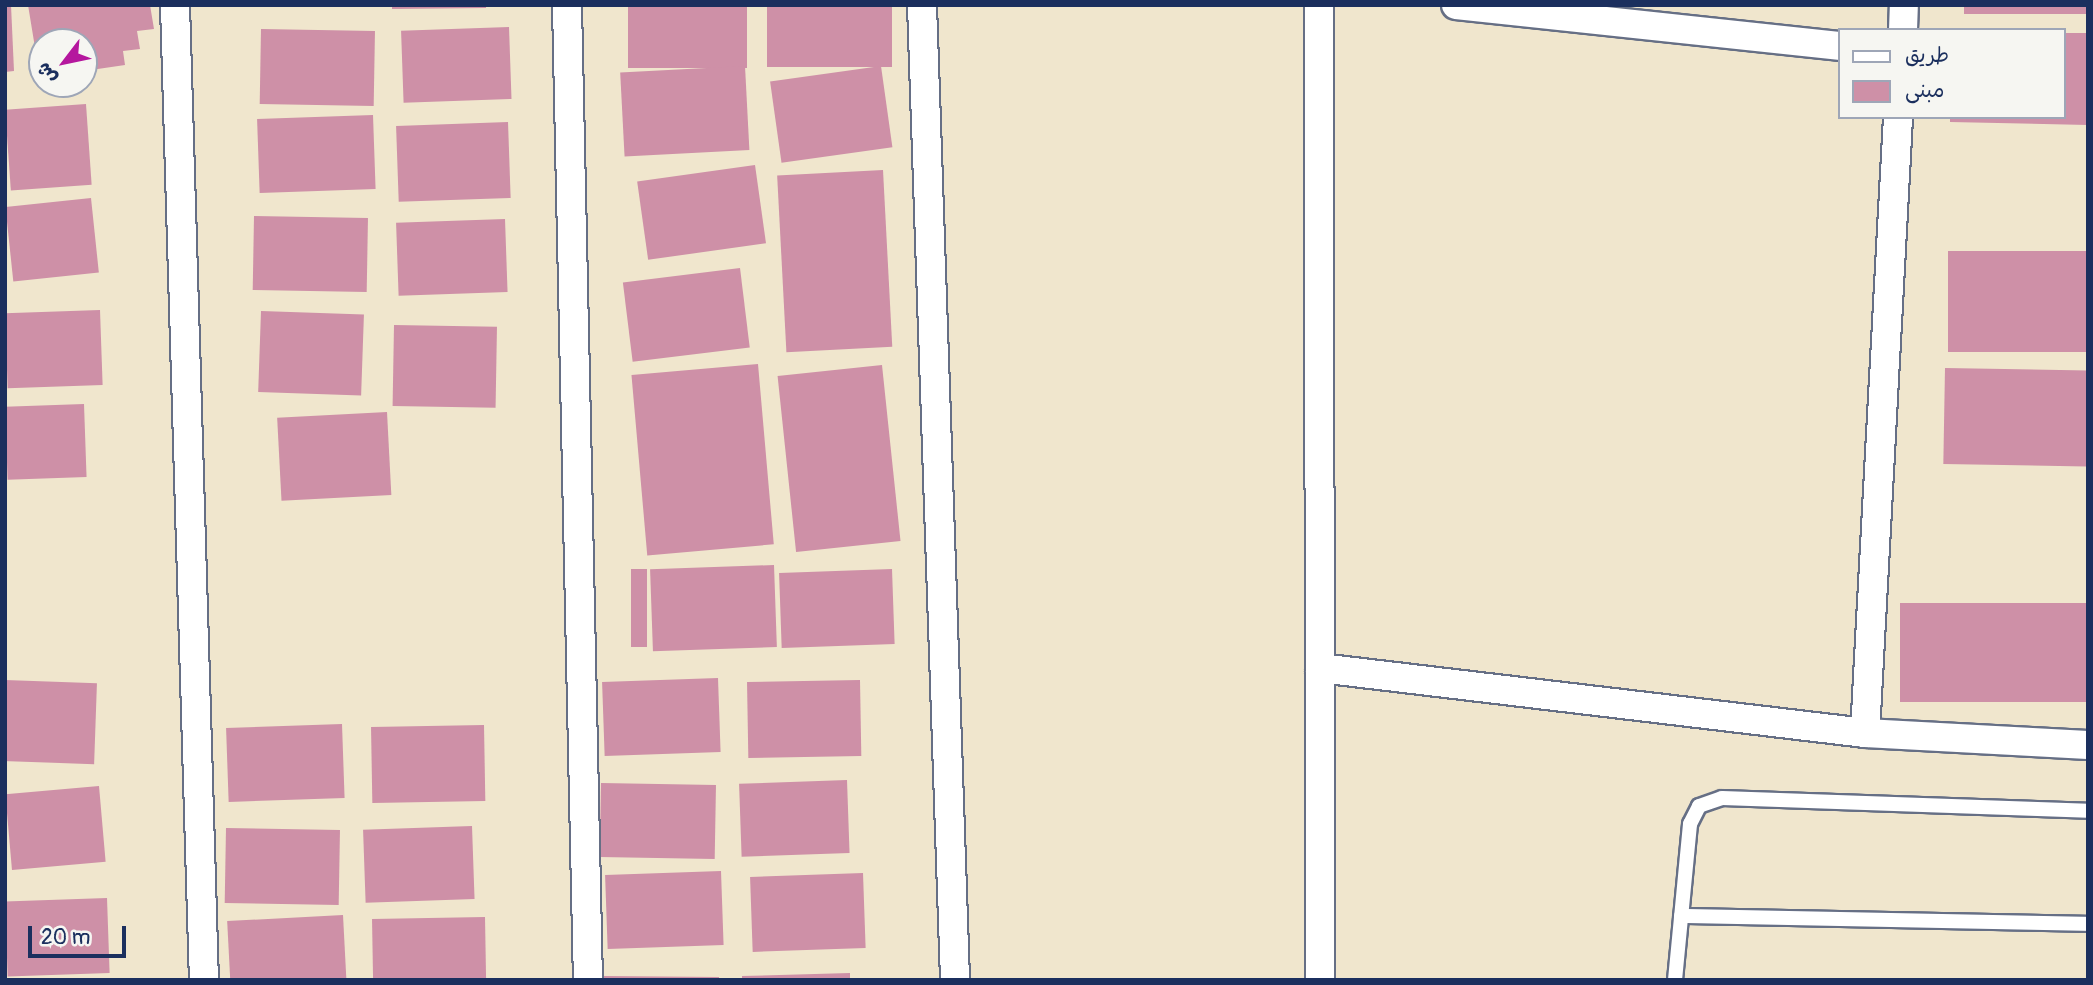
<!DOCTYPE html>
<html>
<head>
<meta charset="utf-8">
<style>
	body { margin:0 }
	#map { position:relative; width:2093px; height:985px; overflow:hidden; background:#f0e6cd; font-family:Pangolin,"Playpen Sans Arabic",sans-serif }
	div>[style] { position:absolute }
	[style*='--x'] { left:calc(var(--x)*1px); top:calc(var(--y)*1px); width:calc(var(--w)*1px); rotate:calc(var(--a)*1deg) }
	.building>* { inset:0; background:#ce90a7; transform-origin:0 0 }
	.roads { filter:drop-shadow(2px 0 #666f85) drop-shadow(-2px 0 #666f85) drop-shadow(0 2px #666f85) drop-shadow(0 -2px #666f85) }
	.lane>* { height:14px; margin:-7px; padding:0 7px; transform-origin:7px; border-radius:7px; background:#fff }
	.street>* { height:28px; margin:-14px; padding:0 14px; transform-origin:14px; border-radius:14px; background:#fff }
	span { translate:-50% -50%; white-space:nowrap; text-align:center; line-height:1.15; -webkit-text-stroke:6px #f6f6f2; paint-order:stroke }
	.frame { position:absolute; inset:0; border:7px solid #1b2f5e; pointer-events:none }
	.legend { position:absolute; left:1838px; top:28px; width:228px; height:91px; box-sizing:border-box; background:#f6f6f2; border:2px solid #9ea6b7; margin:0; padding:9px 12px; list-style:none; font-size:21px; color:#1b2f5e }
	.legend li { display:flex; align-items:center; gap:14px; height:35px }
	.legend b { width:35px; border:2px solid #9ea6b7 }
	.north { position:absolute; left:28px; top:28px; width:70px; height:70px; box-sizing:border-box; background:#f6f6f2; border:2px solid #9ea6b7; border-radius:50%; rotate:238deg; font-size:19px; font-weight:700; line-height:28px; text-align:center; color:#1b2f5e }
	.north::after { content:''; display:block; margin:auto; width:24px; height:32px; background:#b5179e; clip-path:polygon(50% 0,100% 100%,50% 72%,0 100%) }
	.scale { position:absolute; left:28px; top:926px; width:98px; height:32px; box-sizing:border-box; border:4px solid #1b2f5e; border-top:0; padding-left:9px; font-size:21px; line-height:24px; white-space:nowrap; color:#1b2f5e; -webkit-text-stroke:5px #f6f6f2; paint-order:stroke }
</style>
</head>
<body>
<div id="map">
	<div class="building">
		<div style="clip-path:polygon(5px 5px,11px 5px,14px 71px,5px 72px)"></div>
		<div style="clip-path:polygon(28px 5px,150px 5px,154px 29px,137px 31px,140px 49px,123px 51px,125px 65px,84px 71px,84px 42px,42px 42px,40px 78px)"></div>
		<div style="clip-path:polygon(392px 5px,486px 5px,486px 8px,392px 9px)"></div>
		<div style="left:628px;top:5px;width:119px;height:63px"></div>
		<div style="left:767px;top:5px;width:125px;height:62px"></div>
		<div style="left:1964px;top:5px;width:124px;height:9px"></div>
		<div style="left:509px;top:27px;width:72px;height:108px;rotate:88deg"></div>
		<div style="left:261px;top:29px;width:114px;height:75px;rotate:1deg"></div>
		<div style="clip-path:polygon(2063px 33px,2088px 33px,2088px 125px,1950px 122px,1950px 117px,2063px 117px)"></div>
		<div style="left:745px;top:66px;width:84px;height:125px;rotate:87deg"></div>
		<div style="left:881px;top:66px;width:82px;height:112px;rotate:82deg"></div>
		<div style="left:86px;top:104px;width:81px;height:81px;rotate:86deg"></div>
		<div style="left:373px;top:115px;width:74px;height:116px;rotate:88deg"></div>
		<div style="left:508px;top:122px;width:76px;height:112px;rotate:88deg"></div>
		<div style="left:755px;top:165px;width:79px;height:119px;rotate:82deg"></div>
		<div style="left:883px;top:170px;width:177px;height:106px;rotate:87deg"></div>
		<div style="left:91px;top:198px;width:75px;height:86px;rotate:84deg"></div>
		<div style="left:254px;top:216px;width:114px;height:74px;rotate:1deg"></div>
		<div style="left:505px;top:219px;width:73px;height:109px;rotate:88deg"></div>
		<div style="left:2088px;top:251px;width:101px;height:140px;rotate:90deg"></div>
		<div style="left:740px;top:268px;width:80px;height:118px;rotate:83deg"></div>
		<div style="left:100px;top:310px;width:75px;height:95px;rotate:88deg"></div>
		<div style="left:261px;top:311px;width:103px;height:81px;rotate:2deg"></div>
		<div style="left:394px;top:325px;width:103px;height:81px;rotate:1deg"></div>
		<div style="left:758px;top:364px;width:181px;height:127px;rotate:85deg"></div>
		<div style="left:882px;top:365px;width:177px;height:105px;rotate:84deg"></div>
		<div style="left:1945px;top:368px;width:143px;height:96px;rotate:1deg"></div>
		<div style="left:84px;top:404px;width:73px;height:79px;rotate:88deg"></div>
		<div style="left:387px;top:412px;width:83px;height:110px;rotate:87deg"></div>
		<div style="left:774px;top:565px;width:82px;height:124px;rotate:88deg"></div>
		<div style="left:631px;top:569px;width:16px;height:78px"></div>
		<div style="left:892px;top:569px;width:75px;height:113px;rotate:88deg"></div>
		<div style="left:2088px;top:603px;width:99px;height:188px;rotate:90deg"></div>
		<div style="left:718px;top:678px;width:74px;height:116px;rotate:88deg"></div>
		<div style="left:5px;top:680px;width:92px;height:81px;rotate:2deg"></div>
		<div style="left:860px;top:680px;width:76px;height:113px;rotate:89deg"></div>
		<div style="left:342px;top:724px;width:74px;height:116px;rotate:88deg"></div>
		<div style="left:484px;top:725px;width:76px;height:113px;rotate:89deg"></div>
		<div style="left:847px;top:780px;width:73px;height:108px;rotate:88deg"></div>
		<div style="left:601px;top:783px;width:115px;height:74px;rotate:1deg"></div>
		<div style="left:99px;top:786px;width:76px;height:94px;rotate:85deg"></div>
		<div style="left:472px;top:826px;width:73px;height:109px;rotate:88deg"></div>
		<div style="left:226px;top:828px;width:114px;height:75px;rotate:1deg"></div>
		<div style="left:721px;top:871px;width:74px;height:116px;rotate:88deg"></div>
		<div style="left:863px;top:873px;width:75px;height:113px;rotate:88deg"></div>
		<div style="left:107px;top:898px;width:75px;height:102px;rotate:88deg"></div>
		<div style="left:343px;top:915px;width:65px;height:116px;rotate:87deg"></div>
		<div style="left:485px;top:917px;width:63px;height:113px;rotate:89deg"></div>
		<div style="clip-path:polygon(850px 973px,850px 980px,742px 980px,742px 976px)"></div>
		<div style="clip-path:polygon(604px 976px,719px 977px,719px 980px,604px 980px)"></div>
	</div>
	<div class="roads">
		<div class="lane">
			<div style="--x:1681;--y:916;--w:407;--a:1.1"></div>
			<div style="--x:1675;--y:980;--w:157;--a:-84.5"></div>
			<div style="--x:1690;--y:824;--w:20;--a:-63"></div>
			<div style="--x:1699;--y:806;--w:24;--a:-19"></div>
			<div style="--x:1722;--y:798;--w:366;--a:2"></div>
		</div>
		<div class="street">
			<div style="--x:175;--y:5;--w:975;--a:88.3"></div>
			<div style="--x:567;--y:5;--w:975;--a:88.77"></div>
			<div style="--x:922;--y:5;--w:976;--a:88.06"></div>
			<div style="--x:1319;--y:5;--w:975;--a:89.94"></div>
			<div style="--x:1456;--y:5;--w:385;--a:6.1"></div>
			<div style="--x:1903;--y:30;--w:25;--a:-88"></div>
			<div style="--x:1320;--y:668;--w:549;--a:6.8"></div>
			<div style="--x:1865;--y:733;--w:223;--a:3.1"></div>
			<div style="--x:1865;--y:733;--w:617;--a:-86.93"></div>
		</div>
	</div>
	<div class="frame"></div>
	<ul class="legend">
	<li><b style="height:9px;background:#fff"></b>طريق</li>
	<li><b style="height:19px;background:#ce90a7"></b>مبنى</li>
	</ul>
	<div class="north">ش</div>
	<div class="scale">20 m</div>
</div>
</body>
</html>
